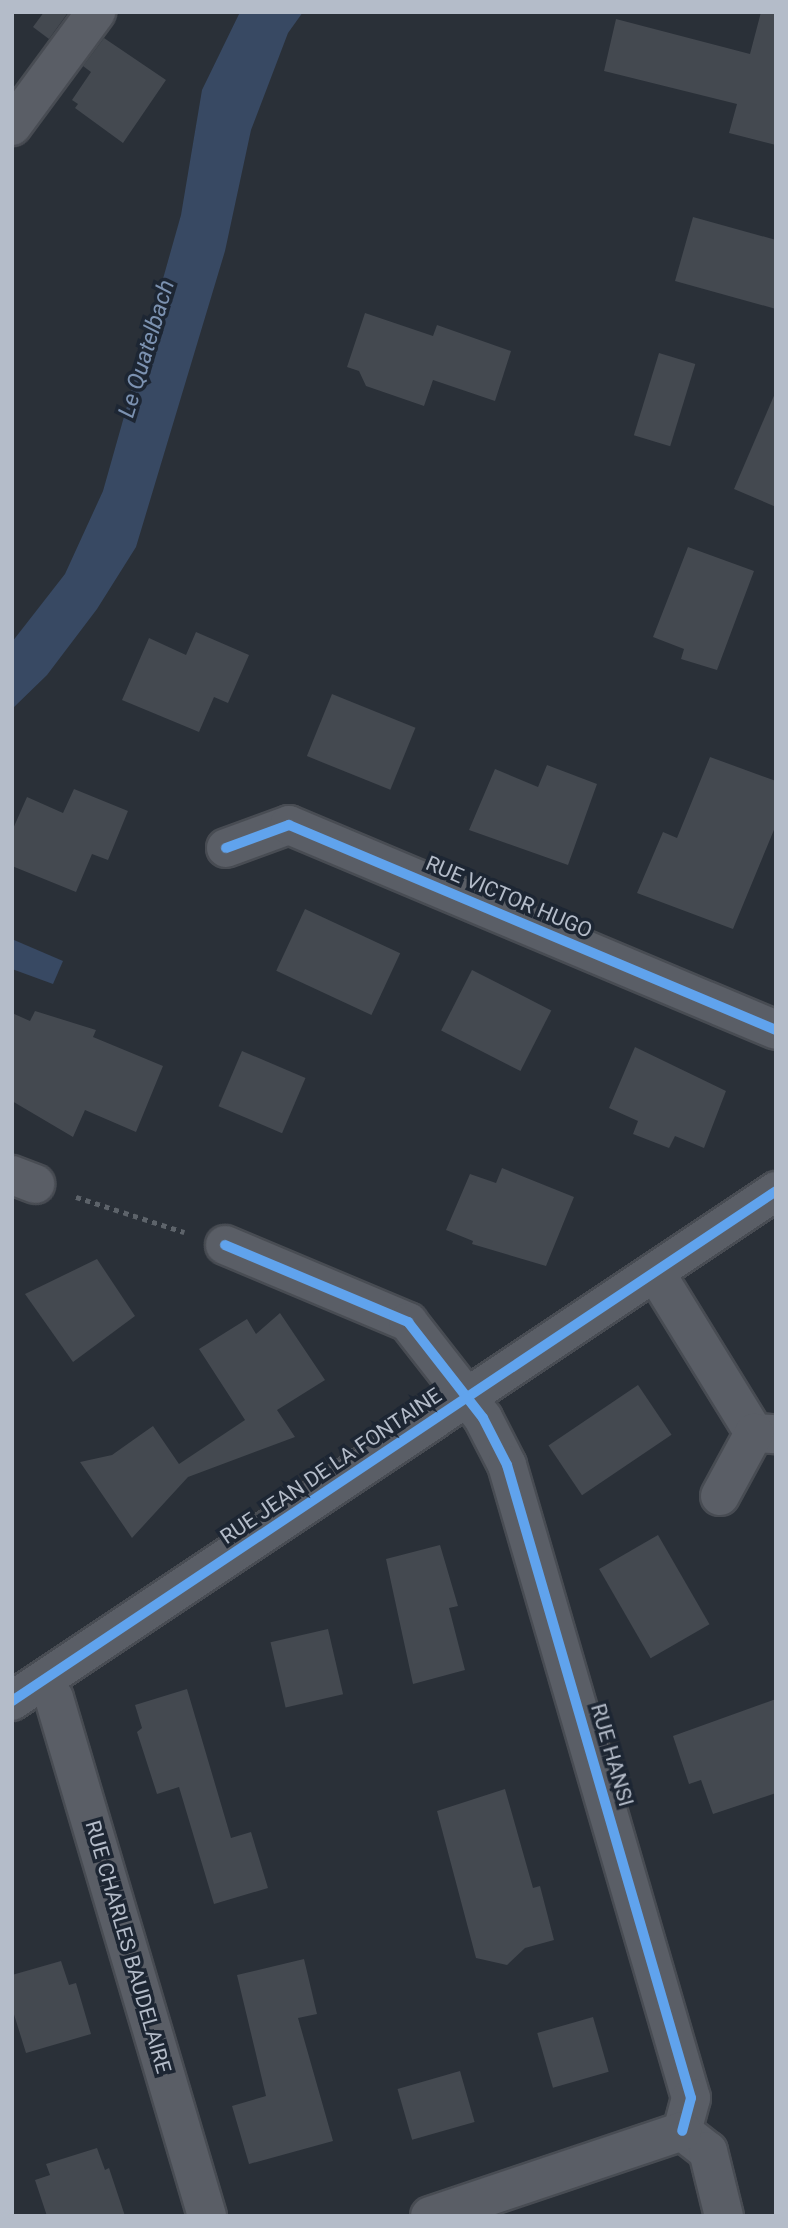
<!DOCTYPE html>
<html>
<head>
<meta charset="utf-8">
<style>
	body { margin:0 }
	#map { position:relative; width:788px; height:2228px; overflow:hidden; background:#2a3038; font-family:Roboto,sans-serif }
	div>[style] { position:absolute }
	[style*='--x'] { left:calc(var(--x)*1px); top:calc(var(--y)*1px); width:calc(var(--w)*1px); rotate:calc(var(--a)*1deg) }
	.water>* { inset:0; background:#384963 }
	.building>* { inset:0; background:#444950; transform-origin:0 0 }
	.path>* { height:4.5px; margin-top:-2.25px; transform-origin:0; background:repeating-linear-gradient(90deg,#5d636a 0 5px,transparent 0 10px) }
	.roads { filter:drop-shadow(2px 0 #484c53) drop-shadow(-2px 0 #484c53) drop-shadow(0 2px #484c53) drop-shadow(0 -2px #484c53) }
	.minor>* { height:38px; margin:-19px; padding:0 19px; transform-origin:19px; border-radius:19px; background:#5a5e66 }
	.cycleway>* { height:10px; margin:-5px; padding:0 5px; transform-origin:5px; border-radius:5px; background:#60a3ed }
	span { translate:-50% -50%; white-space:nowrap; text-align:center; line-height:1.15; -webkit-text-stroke:7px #1d2633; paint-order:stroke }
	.street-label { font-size:21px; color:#b4bcc9 }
	.water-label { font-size:23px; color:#7c92b1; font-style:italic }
	.frame { position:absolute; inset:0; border:14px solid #b4bcc9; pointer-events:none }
</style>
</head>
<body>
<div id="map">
	<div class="water">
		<div style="clip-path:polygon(240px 12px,303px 12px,288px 33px,251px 130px,225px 251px,136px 547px,97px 609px,47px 675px,12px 709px,12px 642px,65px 574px,103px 491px,181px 215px,202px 90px)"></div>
		<div style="clip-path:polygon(14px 940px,63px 961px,53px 984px,12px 969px)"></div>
	</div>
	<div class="building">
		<div style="clip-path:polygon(44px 12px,67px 14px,49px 39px,33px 27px)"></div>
		<div style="clip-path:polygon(761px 12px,776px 12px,776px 145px,729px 133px,737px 104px,604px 71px,616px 19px,750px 54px)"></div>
		<div style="clip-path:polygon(104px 38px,166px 80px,123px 143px,75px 108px,78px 104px,72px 100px,91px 72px,83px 66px)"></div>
		<div style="clip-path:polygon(693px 217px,776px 240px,776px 309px,675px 281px)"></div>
		<div style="clip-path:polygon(365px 313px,433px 336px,437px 325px,511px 351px,495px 401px,433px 380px,424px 406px,366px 386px,359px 371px,347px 367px)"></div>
		<div style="left:659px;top:353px;width:38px;height:86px;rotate:17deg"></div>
		<div style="clip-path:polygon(776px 391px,776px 507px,734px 489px)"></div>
		<div style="clip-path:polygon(688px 547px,754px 571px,717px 670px,681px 659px,684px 649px,653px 637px)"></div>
		<div style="clip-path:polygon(196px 632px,249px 655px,228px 703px,214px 697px,199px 732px,122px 700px,149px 638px,186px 655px)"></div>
		<div style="left:332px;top:694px;width:90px;height:67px;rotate:22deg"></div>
		<div style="clip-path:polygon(710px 757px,776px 781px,776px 825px,733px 929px,637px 893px,663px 832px,677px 838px)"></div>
		<div style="clip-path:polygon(547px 765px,597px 784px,568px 865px,469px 830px,495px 769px,538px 787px)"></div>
		<div style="clip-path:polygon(74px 789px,128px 811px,108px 860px,92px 854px,76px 892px,12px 866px,12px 831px,27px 797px,63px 813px)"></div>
		<div style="left:305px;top:909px;width:105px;height:68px;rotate:25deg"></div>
		<div style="left:472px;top:970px;width:89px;height:68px;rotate:27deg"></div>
		<div style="clip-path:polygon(35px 1011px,96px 1030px,93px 1037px,163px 1066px,136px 1132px,85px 1110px,73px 1137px,12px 1101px,12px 1013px,30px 1021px)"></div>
		<div style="clip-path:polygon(635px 1047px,726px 1091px,704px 1148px,675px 1136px,669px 1148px,633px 1134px,638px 1121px,609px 1108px)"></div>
		<div style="left:242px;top:1051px;width:69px;height:60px;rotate:23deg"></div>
		<div style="clip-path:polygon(502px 1168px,574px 1197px,546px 1266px,472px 1244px,473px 1241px,446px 1230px,470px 1174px,496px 1183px)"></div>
		<div style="clip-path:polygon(97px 1259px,135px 1316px,73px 1362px,25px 1294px)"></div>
		<div style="clip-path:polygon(280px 1313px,325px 1380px,277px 1410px,295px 1437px,188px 1477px,132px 1538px,80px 1462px,112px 1455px,153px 1426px,179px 1464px,245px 1420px,199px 1349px,247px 1319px,256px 1334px)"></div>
		<div style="left:638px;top:1385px;width:60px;height:108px;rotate:56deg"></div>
		<div style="left:658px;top:1535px;width:103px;height:68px;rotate:60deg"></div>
		<div style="clip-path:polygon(440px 1545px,458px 1606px,449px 1608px,465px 1670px,413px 1684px,386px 1559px)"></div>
		<div style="left:328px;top:1629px;width:67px;height:59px;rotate:77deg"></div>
		<div style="clip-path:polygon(187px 1689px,231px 1838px,251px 1832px,268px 1888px,214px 1904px,179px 1787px,157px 1794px,137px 1732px,142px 1728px,135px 1705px)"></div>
		<div style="clip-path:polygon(776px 1699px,776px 1793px,713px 1814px,701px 1780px,689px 1784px,673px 1736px)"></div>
		<div style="clip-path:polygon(505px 1789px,533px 1888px,540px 1886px,554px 1940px,525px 1948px,507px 1965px,476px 1958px,437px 1811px)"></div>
		<div style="clip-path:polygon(304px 1959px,317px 2014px,298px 2018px,333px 2141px,249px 2164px,232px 2106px,266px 2096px,237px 1975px)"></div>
		<div style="clip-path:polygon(61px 1961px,69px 1985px,76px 1983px,91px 2034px,26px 2053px,12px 2008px,12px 1975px)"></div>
		<div style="left:593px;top:2017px;width:57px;height:58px;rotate:74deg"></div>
		<div style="left:460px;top:2071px;width:53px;height:65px;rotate:74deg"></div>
		<div style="clip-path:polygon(97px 2148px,105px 2170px,109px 2168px,125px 2216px,47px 2216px,35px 2180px,50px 2175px,46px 2164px)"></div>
	</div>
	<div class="path">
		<div style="--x:76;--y:1197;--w:114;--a:18"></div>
	</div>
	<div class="roads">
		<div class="minor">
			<div style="--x:12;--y:126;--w:142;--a:-53.6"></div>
			<div style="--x:226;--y:848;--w:67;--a:-20.1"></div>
			<div style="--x:289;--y:825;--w:528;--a:22.83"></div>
			<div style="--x:12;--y:1175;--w:25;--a:21"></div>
			<div style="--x:225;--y:1245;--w:199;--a:22.8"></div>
			<div style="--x:408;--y:1322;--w:122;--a:52"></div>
			<div style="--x:483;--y:1418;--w:53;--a:62.9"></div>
			<div style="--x:507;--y:1465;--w:659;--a:73.79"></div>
			<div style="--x:691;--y:2098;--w:34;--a:105"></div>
			<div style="--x:655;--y:1272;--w:189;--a:58.4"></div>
			<div style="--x:754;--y:1433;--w:22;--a:3"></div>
			<div style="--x:720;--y:1496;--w:72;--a:-61.6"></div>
			<div style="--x:44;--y:1681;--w:20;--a:60"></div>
			<div style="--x:54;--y:1698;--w:540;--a:73.54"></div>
			<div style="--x:12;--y:1701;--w:919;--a:-33.72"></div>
			<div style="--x:682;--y:2131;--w:33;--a:38"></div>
			<div style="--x:708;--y:2151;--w:67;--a:76.2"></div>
			<div style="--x:430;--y:2216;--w:266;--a:-18.6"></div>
		</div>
	</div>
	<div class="cycleway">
		<div style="--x:226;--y:848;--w:67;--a:-20.1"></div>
		<div style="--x:289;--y:825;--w:528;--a:22.83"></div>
		<div style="--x:225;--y:1245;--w:199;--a:22.8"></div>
		<div style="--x:408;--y:1322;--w:122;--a:52"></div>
		<div style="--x:483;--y:1418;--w:53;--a:62.9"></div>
		<div style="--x:507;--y:1465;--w:659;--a:73.79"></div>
		<div style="--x:691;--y:2098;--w:34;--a:105"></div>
		<div style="--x:12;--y:1701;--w:919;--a:-33.72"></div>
	</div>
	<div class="street-label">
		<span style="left:509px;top:897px;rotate:23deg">RUE VICTOR HUGO</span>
		<span style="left:331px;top:1466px;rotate:-34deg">RUE JEAN DE LA FONTAINE</span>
		<span style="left:612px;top:1755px;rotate:74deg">RUE HANSI</span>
		<span style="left:128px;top:1947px;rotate:74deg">RUE CHARLES BAUDELAIRE</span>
	</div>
	<div class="water-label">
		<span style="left:147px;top:349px;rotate:-73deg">Le Quatelbach</span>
	</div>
	<div class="frame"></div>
</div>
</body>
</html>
